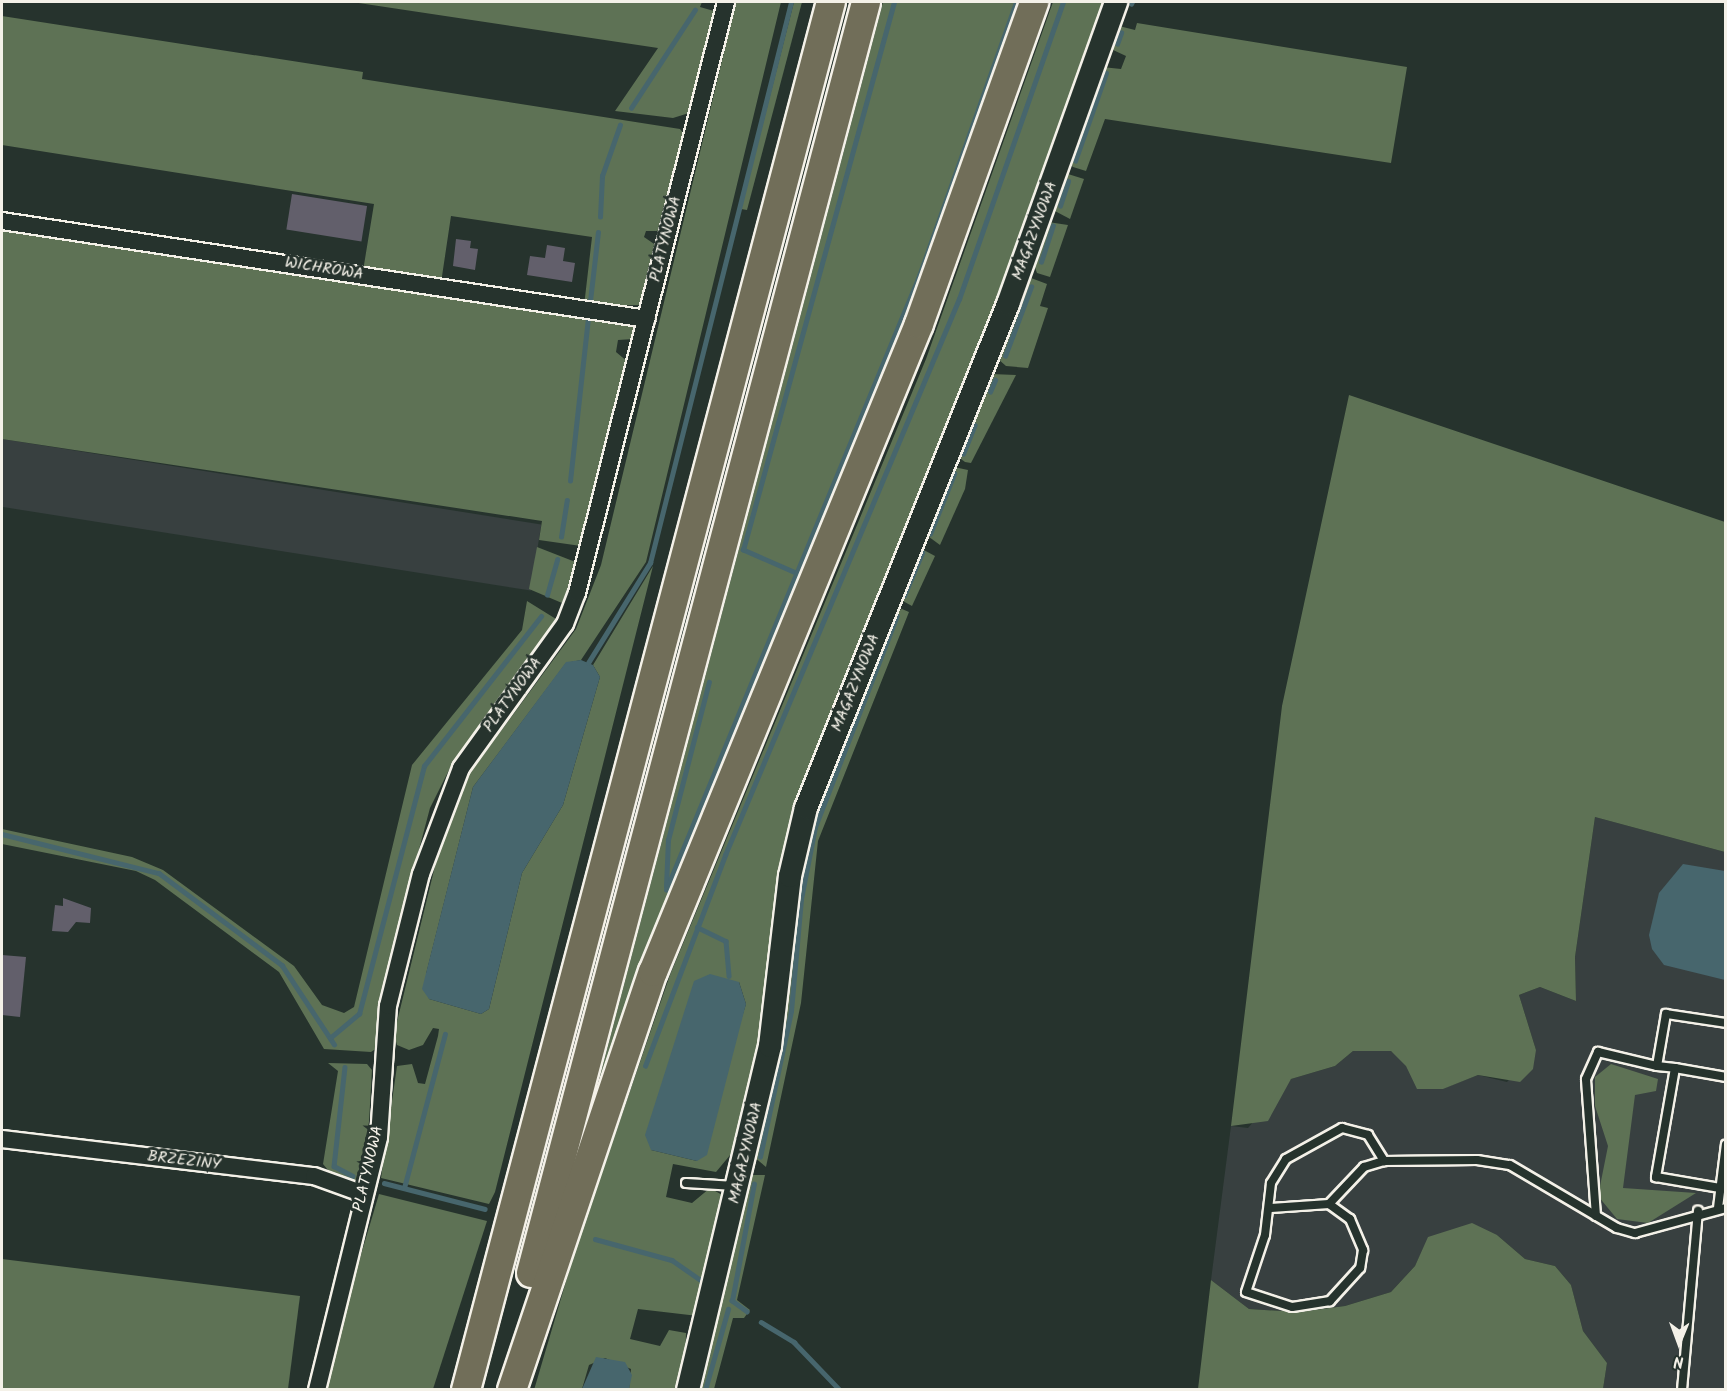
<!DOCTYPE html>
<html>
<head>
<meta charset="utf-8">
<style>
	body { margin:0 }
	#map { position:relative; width:1727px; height:1391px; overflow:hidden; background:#26332d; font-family:Kalam,sans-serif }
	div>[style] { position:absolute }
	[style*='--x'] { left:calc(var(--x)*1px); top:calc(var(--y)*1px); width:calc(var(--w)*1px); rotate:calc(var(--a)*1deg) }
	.built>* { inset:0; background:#384040; transform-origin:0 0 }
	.green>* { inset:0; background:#5e7255 }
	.water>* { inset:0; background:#47666d }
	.stream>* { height:4.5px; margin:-2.25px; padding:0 2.25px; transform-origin:2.25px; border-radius:2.25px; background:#47666d }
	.building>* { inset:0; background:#625f6b; transform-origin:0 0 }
	.roads { filter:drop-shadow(2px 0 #f4f1e8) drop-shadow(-2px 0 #f4f1e8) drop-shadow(0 2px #f4f1e8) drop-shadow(0 -2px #f4f1e8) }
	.lane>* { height:8px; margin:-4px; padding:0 4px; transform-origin:4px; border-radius:4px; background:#26332d }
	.street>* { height:16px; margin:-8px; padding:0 8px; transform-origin:8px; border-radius:8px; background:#26332d }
	.secondary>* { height:22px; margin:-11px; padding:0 11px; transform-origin:11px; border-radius:11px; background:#26332d }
	.highway>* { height:28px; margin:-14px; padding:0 14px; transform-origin:14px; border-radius:14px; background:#716e59 }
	span { translate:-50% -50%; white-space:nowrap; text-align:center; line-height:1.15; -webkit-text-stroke:6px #26332d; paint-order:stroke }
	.street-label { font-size:16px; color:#f4f1e8 }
	.frame { position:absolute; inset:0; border:3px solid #f4f1e8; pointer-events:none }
	.north { position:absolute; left:1649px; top:1313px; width:60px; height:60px; -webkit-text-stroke:4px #26332d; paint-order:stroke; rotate:181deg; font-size:16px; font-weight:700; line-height:24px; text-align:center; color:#f4f1e8 }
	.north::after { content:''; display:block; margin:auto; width:21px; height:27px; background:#f4f1e8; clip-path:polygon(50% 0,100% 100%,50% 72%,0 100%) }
</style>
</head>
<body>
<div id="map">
	<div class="built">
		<div style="left:2px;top:439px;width:546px;height:67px;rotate:9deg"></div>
		<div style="clip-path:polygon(1595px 817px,1725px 852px,1725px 1389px,1603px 1389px,1607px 1363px,1583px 1331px,1571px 1285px,1555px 1266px,1525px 1259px,1497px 1235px,1429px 1237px,1415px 1266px,1391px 1292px,1345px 1306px,1299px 1312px,1249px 1309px,1211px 1280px,1231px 1126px,1248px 1128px,1291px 1079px,1335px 1066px,1353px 1051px,1391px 1051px,1442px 1089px,1478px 1075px,1507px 1082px,1536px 1050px,1519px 995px,1540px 987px,1576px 1001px,1575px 957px)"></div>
	</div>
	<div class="green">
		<div style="clip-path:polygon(352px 2px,702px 2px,700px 7px,714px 11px,689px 113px,673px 118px,615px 111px,658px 48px)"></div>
		<div style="clip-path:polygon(736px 2px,781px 2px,646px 562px,581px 660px,566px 663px,473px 787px,426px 974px,429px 999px,481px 1014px,489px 1009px,522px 873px,563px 805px,600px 677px,593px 665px,653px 566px,495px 1192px,489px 1204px,381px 1178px,397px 1066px,412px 1064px,418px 1083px,425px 1084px,438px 1036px,439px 1029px,433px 1028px,423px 1045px,409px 1050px,397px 1045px,394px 1034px,448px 813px,465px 780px,576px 629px,601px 565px)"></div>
		<div style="clip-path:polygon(794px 2px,802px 2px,747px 210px,741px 209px)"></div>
		<div style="clip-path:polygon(883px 2px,1025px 2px,954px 206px,599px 1079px)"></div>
		<div style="clip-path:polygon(evenodd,1053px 2px,1106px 2px,1016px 255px,801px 794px,783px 858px,768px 1007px,736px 1148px,716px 1172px,673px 1164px,666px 1197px,692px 1203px,710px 1188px,724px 1196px,698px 1316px,638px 1309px,630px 1339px,660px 1346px,669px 1330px,686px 1333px,685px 1368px,675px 1389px,629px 1389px,631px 1369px,605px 1358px,589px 1365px,582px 1389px,534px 1390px,575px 1251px,670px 975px,926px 359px,1053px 2px,739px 982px,746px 1004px,697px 1161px,651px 1150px,739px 982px)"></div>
		<div style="clip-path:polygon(2px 16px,363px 72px,362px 79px,680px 129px,684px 134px,660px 231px,646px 231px,644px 237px,657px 246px,642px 305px,584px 306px,592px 237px,451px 216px,441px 283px,363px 271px,374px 204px,2px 145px)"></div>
		<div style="clip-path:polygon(1137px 23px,1407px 67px,1391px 163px,1105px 119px,1086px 171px,1073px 167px,1070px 164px,1102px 67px,1121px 69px,1126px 56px,1111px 49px,1119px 26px,1135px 30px)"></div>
		<div style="clip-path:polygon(1068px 174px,1084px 179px,1070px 219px,1053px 210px)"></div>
		<div style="clip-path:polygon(1048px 222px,1068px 225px,1050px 277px,1037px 273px,1033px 262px)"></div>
		<div style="clip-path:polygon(2px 224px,630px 323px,636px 328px,634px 339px,618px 340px,616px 352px,628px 362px,581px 546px,539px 540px,542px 521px,2px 439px)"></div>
		<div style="clip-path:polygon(1031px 278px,1047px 284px,1040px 306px,1048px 308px,1028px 368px,1006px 366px,998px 359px)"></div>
		<div style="clip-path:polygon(991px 374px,1016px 375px,971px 463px,965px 462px,957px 456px)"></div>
		<div style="clip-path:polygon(1349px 395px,1725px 522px,1725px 852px,1595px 817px,1575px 957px,1576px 1001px,1540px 987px,1519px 995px,1536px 1050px,1533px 1069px,1520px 1082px,1478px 1075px,1443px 1089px,1417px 1089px,1406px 1066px,1391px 1051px,1353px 1051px,1335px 1066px,1291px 1079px,1268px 1121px,1231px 1126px,1282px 706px)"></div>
		<div style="clip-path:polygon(954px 467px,968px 470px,965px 489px,940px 545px,925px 534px)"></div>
		<div style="clip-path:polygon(537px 547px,578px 563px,562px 603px,529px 589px)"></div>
		<div style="clip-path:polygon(920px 548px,935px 556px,912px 606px,901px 600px)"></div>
		<div style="clip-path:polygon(527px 601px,556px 619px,452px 764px,430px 808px,378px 1004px,377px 1048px,371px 1052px,324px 1049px,279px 972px,155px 880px,136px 871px,2px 844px,2px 829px,132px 857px,163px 870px,294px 966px,322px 1005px,344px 1013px,354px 1007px,412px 765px,522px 630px)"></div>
		<div style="clip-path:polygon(902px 609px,909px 612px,818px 841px,801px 1003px,766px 1167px,754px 1157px,812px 818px,894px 612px)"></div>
		<div style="clip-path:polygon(328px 1063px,367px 1064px,372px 1070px,369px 1122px,356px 1184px,332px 1175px,323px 1164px,338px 1071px)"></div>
		<div style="clip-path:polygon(1611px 1064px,1658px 1079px,1656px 1091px,1635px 1095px,1623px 1188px,1696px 1193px,1648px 1223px,1617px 1219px,1598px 1196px,1608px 1146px,1595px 1106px,1595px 1077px)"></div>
		<div style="clip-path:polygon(752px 1175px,765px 1175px,737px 1300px,750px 1310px,744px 1318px,733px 1318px,714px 1389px,698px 1390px)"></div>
		<div style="clip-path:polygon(379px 1194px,487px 1221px,433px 1389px,326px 1390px,330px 1359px)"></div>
		<div style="clip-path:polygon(1472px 1223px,1497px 1235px,1525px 1259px,1555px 1266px,1571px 1285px,1583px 1331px,1607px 1363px,1603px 1389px,1198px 1389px,1211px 1280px,1249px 1309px,1299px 1312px,1345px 1306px,1391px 1292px,1415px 1266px,1428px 1237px)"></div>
		<div style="clip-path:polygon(2px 1259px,300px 1296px,288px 1389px,2px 1389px)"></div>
	</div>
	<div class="water">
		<div style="clip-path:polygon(581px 660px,593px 665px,600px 677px,563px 805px,522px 873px,489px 1009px,481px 1014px,429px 999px,422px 989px,473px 787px,566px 662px)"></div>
		<div style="clip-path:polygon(1683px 864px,1725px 871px,1725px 980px,1664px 965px,1652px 949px,1649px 935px,1659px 893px)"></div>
		<div style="clip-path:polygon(710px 974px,739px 982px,746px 1004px,707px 1155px,697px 1161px,651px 1150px,645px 1135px,694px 981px)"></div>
		<div style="clip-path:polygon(596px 1357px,625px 1362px,632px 1375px,629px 1389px,582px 1389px)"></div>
	</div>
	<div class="stream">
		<div style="--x:1131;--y:4;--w:2;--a:-63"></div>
		<div style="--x:1117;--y:44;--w:12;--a:-70"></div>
		<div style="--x:631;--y:108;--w:117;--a:-56.9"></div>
		<div style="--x:1075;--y:161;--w:93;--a:-70.6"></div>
		<div style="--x:1060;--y:206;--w:26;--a:-72"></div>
		<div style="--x:600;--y:217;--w:41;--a:-87.2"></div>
		<div style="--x:602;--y:176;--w:54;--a:-70.6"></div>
		<div style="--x:1041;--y:262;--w:38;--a:-72"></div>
		<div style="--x:590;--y:301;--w:69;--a:-83.4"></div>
		<div style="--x:1005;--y:356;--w:74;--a:-69.4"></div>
		<div style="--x:990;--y:392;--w:13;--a:-67"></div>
		<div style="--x:963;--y:454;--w:31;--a:-68"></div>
		<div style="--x:570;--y:481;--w:164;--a:-83.7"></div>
		<div style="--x:930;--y:534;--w:65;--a:-68.2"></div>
		<div style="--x:561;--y:537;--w:37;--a:-81"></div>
		<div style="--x:798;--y:574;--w:60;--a:-156.4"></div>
		<div style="--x:743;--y:550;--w:568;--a:-74.59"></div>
		<div style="--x:547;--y:595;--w:37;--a:-74"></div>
		<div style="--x:904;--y:596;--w:47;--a:-67.3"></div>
		<div style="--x:588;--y:663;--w:118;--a:-58.2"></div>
		<div style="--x:650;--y:563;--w:578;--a:-75.89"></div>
		<div style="--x:2;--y:834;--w:162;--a:14"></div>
		<div style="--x:159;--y:873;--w:154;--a:36.8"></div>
		<div style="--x:282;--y:965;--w:95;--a:56.6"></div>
		<div style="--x:666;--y:887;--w:47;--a:-87.6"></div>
		<div style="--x:668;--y:840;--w:163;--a:-75.5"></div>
		<div style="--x:666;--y:890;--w:664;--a:-67.61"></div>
		<div style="--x:919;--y:276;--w:291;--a:-70.5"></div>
		<div style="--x:697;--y:927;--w:32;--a:26"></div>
		<div style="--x:726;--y:941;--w:35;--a:85"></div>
		<div style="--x:330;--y:1038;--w:38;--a:-40"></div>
		<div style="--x:359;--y:1014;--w:256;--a:-75.3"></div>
		<div style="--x:424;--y:766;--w:190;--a:-52"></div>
		<div style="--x:645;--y:1066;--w:226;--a:-69.2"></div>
		<div style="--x:725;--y:855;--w:603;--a:-67.18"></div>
		<div style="--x:959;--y:299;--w:315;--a:-70.7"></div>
		<div style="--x:345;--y:1067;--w:100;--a:96.3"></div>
		<div style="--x:334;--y:1166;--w:21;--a:28"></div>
		<div style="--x:760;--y:1157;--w:149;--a:-78"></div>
		<div style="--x:791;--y:1011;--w:112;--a:-84.9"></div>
		<div style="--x:801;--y:899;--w:73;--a:-79"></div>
		<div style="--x:815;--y:827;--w:226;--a:-68.8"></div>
		<div style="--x:384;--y:1183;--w:104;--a:14.4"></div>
		<div style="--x:404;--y:1188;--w:159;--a:-75.1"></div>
		<div style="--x:595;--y:1239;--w:80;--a:15.3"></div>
		<div style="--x:672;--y:1260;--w:35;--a:35"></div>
		<div style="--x:747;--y:1312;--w:19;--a:-144"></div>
		<div style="--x:732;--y:1301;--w:119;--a:-79.4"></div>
		<div style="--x:761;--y:1322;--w:39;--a:31"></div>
		<div style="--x:794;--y:1342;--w:66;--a:46.2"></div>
		<div style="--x:705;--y:1390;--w:84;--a:-74.1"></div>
	</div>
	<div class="building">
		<div style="left:292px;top:194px;width:76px;height:36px;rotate:9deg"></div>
		<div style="clip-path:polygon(456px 239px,471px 241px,470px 248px,478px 249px,475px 270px,453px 266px)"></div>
		<div style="clip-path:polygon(547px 245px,565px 248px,563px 261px,575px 263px,572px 282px,527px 275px,530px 256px,545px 258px)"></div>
		<div style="clip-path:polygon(63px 898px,91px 908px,90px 923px,76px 922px,68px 932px,52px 931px,55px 905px,63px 906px)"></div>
		<div style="clip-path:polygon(2px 955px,26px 957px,20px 1017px,2px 1015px)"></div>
	</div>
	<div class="roads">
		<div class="lane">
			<div style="--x:1657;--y:1066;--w:18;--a:6"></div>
			<div style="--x:1675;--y:1068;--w:111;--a:99.9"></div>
			<div style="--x:1656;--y:1177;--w:65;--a:9.8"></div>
			<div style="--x:1675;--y:1068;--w:52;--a:10"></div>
			<div style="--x:686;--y:1183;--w:49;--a:3.5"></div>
			<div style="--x:1329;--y:1204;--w:51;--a:-46.6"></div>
			<div style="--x:1364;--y:1167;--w:21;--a:-17"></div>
			<div style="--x:1384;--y:1161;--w:93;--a:-0.6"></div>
			<div style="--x:1477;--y:1160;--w:33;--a:9"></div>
			<div style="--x:1510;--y:1165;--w:124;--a:30.5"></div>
			<div style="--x:1617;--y:1228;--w:19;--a:16"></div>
			<div style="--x:1635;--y:1233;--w:94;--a:-15.4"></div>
			<div style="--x:1271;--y:1208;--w:58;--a:-3.9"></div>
			<div style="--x:1329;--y:1204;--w:26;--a:36"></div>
			<div style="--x:1350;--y:1219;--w:34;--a:67"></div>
			<div style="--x:1363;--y:1250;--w:18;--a:99"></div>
			<div style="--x:1360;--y:1268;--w:45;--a:132.3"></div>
			<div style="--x:1330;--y:1301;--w:38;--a:171"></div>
			<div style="--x:1292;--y:1307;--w:48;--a:-161.9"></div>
			<div style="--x:1246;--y:1292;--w:60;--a:-71.6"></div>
			<div style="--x:1265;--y:1235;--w:52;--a:-83.4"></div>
			<div style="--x:1271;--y:1183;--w:28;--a:-58"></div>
			<div style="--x:1286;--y:1159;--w:64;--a:-29"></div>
			<div style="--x:1342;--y:1128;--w:27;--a:15"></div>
			<div style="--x:1368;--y:1135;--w:31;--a:58"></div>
			<div style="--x:1718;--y:1208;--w:64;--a:-82.9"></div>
			<div style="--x:1596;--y:1216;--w:137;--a:-94.2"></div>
			<div style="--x:1586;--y:1079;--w:30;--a:-66"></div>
			<div style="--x:1598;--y:1052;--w:61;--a:13.3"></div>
			<div style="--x:1657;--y:1066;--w:53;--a:-80.2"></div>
			<div style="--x:1666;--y:1014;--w:61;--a:8.5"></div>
			<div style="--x:1682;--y:1390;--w:180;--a:-84.9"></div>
		</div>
		<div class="street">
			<div style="--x:2;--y:221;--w:652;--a:8.64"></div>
			<div style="--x:2;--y:1139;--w:314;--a:6.8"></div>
			<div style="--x:314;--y:1176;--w:53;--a:19.8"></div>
			<div style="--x:317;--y:1390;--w:260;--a:-76.2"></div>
			<div style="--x:379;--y:1137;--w:131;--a:-86.1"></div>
			<div style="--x:388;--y:1006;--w:136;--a:-76"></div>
			<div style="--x:421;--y:874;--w:113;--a:-69.3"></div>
			<div style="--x:461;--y:768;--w:178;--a:-54.2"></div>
			<div style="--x:565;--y:624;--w:33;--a:-69"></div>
			<div style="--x:577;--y:593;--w:609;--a:-75.85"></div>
		</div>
		<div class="secondary">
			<div style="--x:688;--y:1390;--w:354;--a:-76.6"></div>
			<div style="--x:770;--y:1046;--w:171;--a:-83.3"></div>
			<div style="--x:790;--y:876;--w:70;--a:-76.8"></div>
			<div style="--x:806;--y:808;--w:543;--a:-68.16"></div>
			<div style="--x:1008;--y:304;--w:321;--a:-70.3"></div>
		</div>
		<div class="highway">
			<div style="--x:531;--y:1273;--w:1314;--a:-75.23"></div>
			<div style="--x:466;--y:1390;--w:1435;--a:-75.27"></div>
			<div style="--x:512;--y:1390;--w:441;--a:-71.4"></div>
			<div style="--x:653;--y:972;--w:700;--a:-67.68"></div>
			<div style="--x:919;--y:324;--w:342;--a:-70.3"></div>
		</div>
	</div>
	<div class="street-label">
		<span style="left:1035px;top:231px;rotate:-70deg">MAGAZYNOWA</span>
		<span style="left:666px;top:239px;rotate:-76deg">PLATYNOWA</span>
		<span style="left:324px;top:269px;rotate:9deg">WICHROWA</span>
		<span style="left:856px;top:683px;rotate:-68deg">MAGAZYNOWA</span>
		<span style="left:513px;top:695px;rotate:-54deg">PLATYNOWA</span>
		<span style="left:746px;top:1153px;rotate:-77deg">MAGAZYNOWA</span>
		<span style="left:184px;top:1161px;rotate:7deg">BRZEZINY</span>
		<span style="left:369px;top:1169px;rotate:-77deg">PLATYNOWA</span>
	</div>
	<div class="frame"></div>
	<div class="north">N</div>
</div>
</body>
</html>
